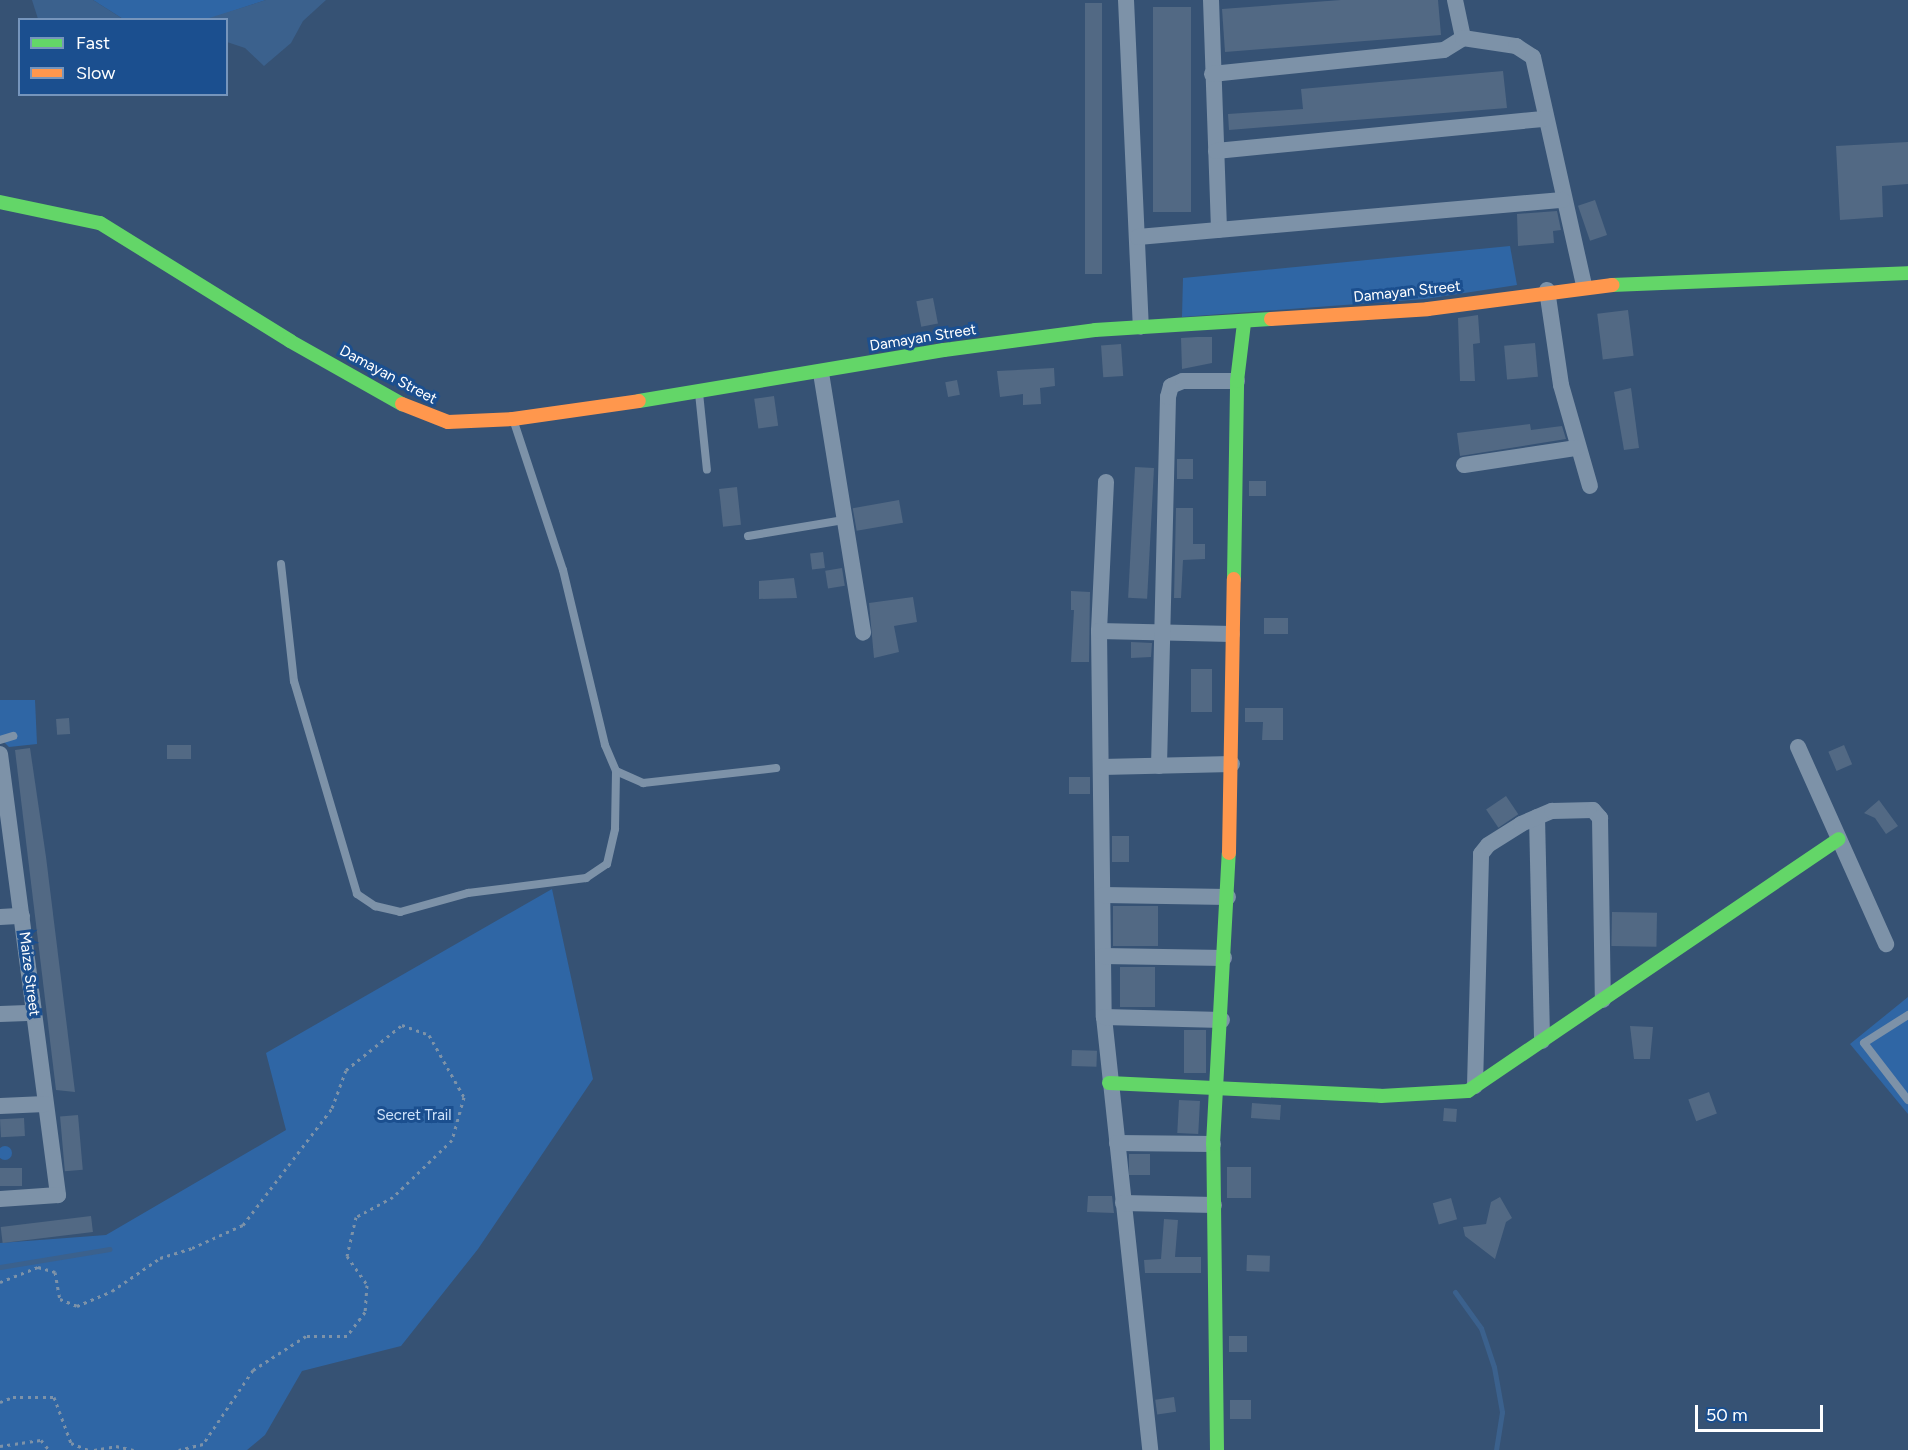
<!DOCTYPE html>
<html>
<head>
<meta charset="utf-8">
<style>
	body { margin:0 }
	#map { position:relative; width:1908px; height:1450px; overflow:hidden; background:#365274; font-family:Figtree,sans-serif }
	div>[style] { position:absolute }
	[style*='--x'] { left:calc(var(--x)*1px); top:calc(var(--y)*1px); width:calc(var(--w)*1px); rotate:calc(var(--a)*1deg) }
	.green>* { inset:0; background:#2f66a5 }
	.round { border-radius:50% }
	.water>* { inset:0; background:#3b618d }
	.stream>* { height:5px; margin:-2.5px; padding:0 2.5px; transform-origin:2.5px; border-radius:2.5px; background:#3b618d }
	.building>* { inset:0; background:#526984; transform-origin:0 0 }
	.path>* { height:3px; margin-top:-1.5px; transform-origin:0; background:repeating-linear-gradient(90deg,#7d92a8 0 3px,transparent 0 7.5px) }
	.lane>* { height:8px; margin:-4px; padding:0 4px; transform-origin:4px; border-radius:4px; background:#7d92a8 }
	.street>* { height:16px; margin:-8px; padding:0 8px; transform-origin:8px; border-radius:8px; background:#7d92a8 }
	.fast>* { height:14px; margin:-7px; padding:0 7px; transform-origin:7px; border-radius:7px; background:#63d668 }
	.slow>* { height:14px; margin:-7px; padding:0 7px; transform-origin:7px; border-radius:7px; background:#ff974d }
	span { translate:-50% -50%; white-space:nowrap; text-align:center; line-height:1.15; -webkit-text-stroke:6px #1b4f8f; paint-order:stroke }
	.street-label { font-size:15px; color:#fff }
	.park-label { font-size:15px; color:#cfe3fa }
	.legend { position:absolute; left:18px; top:18px; width:210px; height:78px; box-sizing:border-box; background:#1b4f8f; border:2px solid #7695bc; margin:0; padding:8px 10px; list-style:none; font-size:18px; color:#fff }
	.legend li { display:flex; align-items:center; gap:12px; height:30px }
	.legend b { width:30px; border:2px solid #7695bc }
	.scale { position:absolute; left:1695px; top:1405px; width:128px; height:27px; box-sizing:border-box; border:3px solid #fff; border-top:0; padding-left:8px; font-size:18px; line-height:21px; white-space:nowrap; color:#fff; -webkit-text-stroke:4px #1b4f8f; paint-order:stroke }
</style>
</head>
<body>
<div id="map">
	<div class="green">
		<div style="clip-path:polygon(93px 0,266px 0,206px 20px,123px 19px)"></div>
		<div style="clip-path:polygon(1510px 246px,1517px 285px,1425px 299px,1182px 317px,1183px 278px)"></div>
		<div style="clip-path:polygon(0 700px,35px 700px,37px 744px,9px 747px,0 738px)"></div>
		<div style="clip-path:polygon(552px 889px,593px 1079px,478px 1249px,401px 1346px,302px 1371px,265px 1435px,247px 1450px,0 1450px,0 1243px,106px 1235px,286px 1130px,266px 1053px)"></div>
		<div style="clip-path:polygon(1908px 997px,1908px 1114px,1850px 1044px)"></div>
		<div class="round" style="left:-2px;top:1146px;width:14px;height:14px"></div>
	</div>
	<div class="water">
		<div style="clip-path:polygon(32px 0,93px 0,123px 19px,38px 19px)"></div>
		<div style="clip-path:polygon(266px 0,326px 0,303px 21px,291px 43px,264px 66px,245px 48px,227px 42px,226px 20px,206px 19px)"></div>
	</div>
	<div class="stream">
		<div style="--x:0;--y:1267;--w:111;--a:-9.3"></div>
		<div style="--x:1455;--y:1292;--w:44;--a:54.2"></div>
		<div style="--x:1481;--y:1328;--w:41;--a:71.6"></div>
		<div style="--x:1494;--y:1367;--w:46;--a:79.9"></div>
		<div style="--x:1502;--y:1412;--w:38;--a:99"></div>
	</div>
	<div class="building">
		<div style="clip-path:polygon(1341px 0,1438px 0,1441px 35px,1225px 52px,1222px 9px)"></div>
		<div style="left:1085px;top:3px;width:17px;height:271px"></div>
		<div style="left:1153px;top:7px;width:38px;height:205px"></div>
		<div style="clip-path:polygon(1503px 71px,1507px 108px,1229px 130px,1228px 114px,1303px 109px,1301px 89px)"></div>
		<div style="clip-path:polygon(1908px 142px,1908px 184px,1882px 186px,1883px 217px,1840px 220px,1836px 146px)"></div>
		<div style="left:1595px;top:200px;width:37px;height:18px;rotate:71deg"></div>
		<div style="clip-path:polygon(1557px 211px,1561px 230px,1553px 231px,1554px 243px,1518px 246px,1517px 214px)"></div>
		<div style="left:933px;top:298px;width:26px;height:17px;rotate:79deg"></div>
		<div style="left:1628px;top:310px;width:46px;height:31px;rotate:83deg"></div>
		<div style="clip-path:polygon(1478px 315px,1480px 343px,1473px 344px,1475px 381px,1460px 381px,1458px 318px)"></div>
		<div style="clip-path:polygon(1197px 337px,1212px 337px,1212px 363px,1182px 369px,1181px 338px)"></div>
		<div style="left:1535px;top:343px;width:34px;height:31px;rotate:85deg"></div>
		<div style="left:1121px;top:344px;width:32px;height:20px;rotate:86deg"></div>
		<div style="clip-path:polygon(1054px 368px,1055px 386px,1040px 388px,1041px 404px,1023px 405px,1023px 394px,1000px 397px,997px 371px)"></div>
		<div style="left:957px;top:380px;width:15px;height:12px;rotate:79deg"></div>
		<div style="clip-path:polygon(1631px 388px,1639px 448px,1624px 450px,1614px 392px)"></div>
		<div style="left:774px;top:396px;width:30px;height:20px;rotate:82deg"></div>
		<div style="clip-path:polygon(1530px 424px,1531px 430px,1562px 426px,1566px 439px,1460px 456px,1457px 433px)"></div>
		<div style="left:1177px;top:459px;width:16px;height:20px"></div>
		<div style="left:1135px;top:467px;width:19px;height:131px;rotate:3deg"></div>
		<div style="left:1249px;top:481px;width:17px;height:15px"></div>
		<div style="left:737px;top:487px;width:38px;height:18px;rotate:84deg"></div>
		<div style="left:899px;top:500px;width:23px;height:47px;rotate:80deg"></div>
		<div style="clip-path:polygon(1176px 508px,1193px 508px,1193px 544px,1205px 544px,1205px 559px,1183px 560px,1181px 598px,1174px 598px)"></div>
		<div style="left:823px;top:552px;width:16px;height:13px;rotate:83deg"></div>
		<div style="left:842px;top:568px;width:18px;height:17px;rotate:81deg"></div>
		<div style="clip-path:polygon(794px 578px,797px 598px,759px 599px,759px 581px)"></div>
		<div style="clip-path:polygon(1071px 591px,1090px 592px,1089px 662px,1071px 662px,1074px 610px,1071px 610px)"></div>
		<div style="clip-path:polygon(913px 597px,917px 622px,894px 626px,899px 652px,874px 658px,869px 603px)"></div>
		<div style="left:1264px;top:618px;width:24px;height:16px"></div>
		<div style="clip-path:polygon(1131px 642px,1152px 643px,1151px 657px,1131px 658px)"></div>
		<div style="left:1191px;top:669px;width:21px;height:43px"></div>
		<div style="clip-path:polygon(1245px 708px,1283px 708px,1283px 740px,1262px 740px,1263px 722px,1245px 722px)"></div>
		<div style="left:69px;top:718px;width:16px;height:13px;rotate:86deg"></div>
		<div style="left:167px;top:745px;width:24px;height:14px"></div>
		<div style="left:1844px;top:745px;width:21px;height:17px;rotate:67deg"></div>
		<div style="clip-path:polygon(30px 748px,46px 857px,75px 1092px,56px 1090px,15px 750px)"></div>
		<div style="left:1069px;top:777px;width:21px;height:17px"></div>
		<div style="left:1506px;top:796px;width:22px;height:24px;rotate:56deg"></div>
		<div style="clip-path:polygon(1879px 800px,1898px 826px,1886px 834px,1875px 818px,1864px 813px)"></div>
		<div style="left:1112px;top:836px;width:17px;height:26px"></div>
		<div style="left:1113px;top:906px;width:45px;height:40px"></div>
		<div style="left:1612px;top:912px;width:45px;height:34px;rotate:1deg"></div>
		<div style="left:1120px;top:967px;width:35px;height:40px"></div>
		<div style="clip-path:polygon(1630px 1026px,1653px 1027px,1650px 1059px,1634px 1059px)"></div>
		<div style="left:1184px;top:1030px;width:22px;height:43px"></div>
		<div style="left:1072px;top:1050px;width:25px;height:16px;rotate:2deg"></div>
		<div style="left:1709px;top:1092px;width:23px;height:22px;rotate:70deg"></div>
		<div style="left:1179px;top:1100px;width:21px;height:33px;rotate:3deg"></div>
		<div style="left:1252px;top:1103px;width:29px;height:15px;rotate:4deg"></div>
		<div style="left:1444px;top:1108px;width:13px;height:13px;rotate:4deg"></div>
		<div style="left:78px;top:1115px;width:55px;height:18px;rotate:85deg"></div>
		<div style="left:24px;top:1118px;width:18px;height:24px;rotate:87deg"></div>
		<div style="left:1129px;top:1154px;width:21px;height:21px"></div>
		<div style="left:1227px;top:1167px;width:24px;height:31px"></div>
		<div style="left:22px;top:1168px;width:18px;height:22px;rotate:90deg"></div>
		<div style="clip-path:polygon(1088px 1196px,1112px 1196px,1114px 1213px,1087px 1212px)"></div>
		<div style="clip-path:polygon(1500px 1197px,1512px 1218px,1506px 1222px,1495px 1259px,1465px 1236px,1463px 1227px,1486px 1224px,1491px 1202px)"></div>
		<div style="left:1451px;top:1198px;width:22px;height:19px;rotate:74deg"></div>
		<div style="left:91px;top:1216px;width:16px;height:91px;rotate:83deg"></div>
		<div style="clip-path:polygon(1164px 1219px,1178px 1220px,1175px 1257px,1201px 1257px,1201px 1273px,1145px 1273px,1144px 1260px,1161px 1259px)"></div>
		<div style="left:1247px;top:1255px;width:23px;height:16px;rotate:2deg"></div>
		<div style="left:1229px;top:1336px;width:18px;height:16px"></div>
		<div style="left:1174px;top:1397px;width:15px;height:19px;rotate:82deg"></div>
		<div style="left:1230px;top:1400px;width:21px;height:19px"></div>
	</div>
	<div class="path">
		<div style="--x:0;--y:1282;--w:41;--a:-21.5"></div>
		<div style="--x:38;--y:1267;--w:18;--a:16"></div>
		<div style="--x:55;--y:1272;--w:27;--a:80"></div>
		<div style="--x:60;--y:1299;--w:18;--a:22"></div>
		<div style="--x:77;--y:1306;--w:38;--a:-23"></div>
		<div style="--x:112;--y:1291;--w:58;--a:-34.5"></div>
		<div style="--x:160;--y:1258;--w:34;--a:-17"></div>
		<div style="--x:192;--y:1248;--w:56;--a:-24.3"></div>
		<div style="--x:243;--y:1225;--w:147;--a:-52.7"></div>
		<div style="--x:332;--y:1108;--w:40;--a:-69.8"></div>
		<div style="--x:346;--y:1070;--w:72;--a:-38.8"></div>
		<div style="--x:402;--y:1025;--w:29;--a:20"></div>
		<div style="--x:429;--y:1035;--w:71;--a:60.6"></div>
		<div style="--x:464;--y:1097;--w:45;--a:105.6"></div>
		<div style="--x:452;--y:1140;--w:82;--a:136"></div>
		<div style="--x:393;--y:1197;--w:42;--a:151.6"></div>
		<div style="--x:356;--y:1217;--w:40;--a:103"></div>
		<div style="--x:347;--y:1256;--w:35;--a:55"></div>
		<div style="--x:367;--y:1285;--w:27;--a:94"></div>
		<div style="--x:365;--y:1312;--w:30;--a:127"></div>
		<div style="--x:347;--y:1336;--w:41;--a:180"></div>
		<div style="--x:306;--y:1336;--w:63;--a:147.3"></div>
		<div style="--x:253;--y:1370;--w:89;--a:124"></div>
		<div style="--x:203;--y:1444;--w:25;--a:166"></div>
		<div style="--x:0;--y:1402;--w:14;--a:-21"></div>
		<div style="--x:13;--y:1397;--w:41;--a:0"></div>
		<div style="--x:54;--y:1397;--w:49;--a:69.7"></div>
		<div style="--x:71;--y:1443;--w:18;--a:22"></div>
		<div style="--x:0;--y:1446;--w:41;--a:-8.3"></div>
		<div style="--x:41;--y:1440;--w:13;--a:51"></div>
		<div style="--x:94;--y:1450;--w:22;--a:-10"></div>
		<div style="--x:116;--y:1446;--w:18;--a:13"></div>
	</div>
	<div class="lane">
		<div style="--x:699;--y:393;--w:77;--a:84.1"></div>
		<div style="--x:513;--y:419;--w:159;--a:71.7"></div>
		<div style="--x:563;--y:570;--w:180;--a:76.5"></div>
		<div style="--x:605;--y:745;--w:28;--a:67"></div>
		<div style="--x:616;--y:771;--w:30;--a:24"></div>
		<div style="--x:643;--y:783;--w:134;--a:-6.4"></div>
		<div style="--x:748;--y:536;--w:97;--a:-9.5"></div>
		<div style="--x:281;--y:564;--w:118;--a:83.7"></div>
		<div style="--x:294;--y:681;--w:222;--a:73.5"></div>
		<div style="--x:357;--y:894;--w:22;--a:34"></div>
		<div style="--x:375;--y:906;--w:26;--a:13"></div>
		<div style="--x:400;--y:912;--w:71;--a:-15.6"></div>
		<div style="--x:468;--y:893;--w:119;--a:-7.2"></div>
		<div style="--x:586;--y:878;--w:25;--a:-34"></div>
		<div style="--x:607;--y:864;--w:36;--a:-77"></div>
		<div style="--x:615;--y:829;--w:58;--a:-89"></div>
		<div style="--x:0;--y:740;--w:14;--a:-17"></div>
		<div style="--x:1908;--y:1015;--w:52;--a:147.5"></div>
		<div style="--x:1864;--y:1043;--w:72;--a:52.3"></div>
	</div>
	<div class="street">
		<div style="--x:1126;--y:0;--w:327;--a:87.4"></div>
		<div style="--x:1211;--y:0;--w:230;--a:88"></div>
		<div style="--x:1455;--y:0;--w:39;--a:78"></div>
		<div style="--x:1212;--y:74;--w:233;--a:-5.9"></div>
		<div style="--x:1444;--y:50;--w:22;--a:-32"></div>
		<div style="--x:1463;--y:38;--w:54;--a:8.6"></div>
		<div style="--x:1516;--y:46;--w:20;--a:33"></div>
		<div style="--x:1533;--y:57;--w:235;--a:77.4"></div>
		<div style="--x:1216;--y:151;--w:331;--a:-5.6"></div>
		<div style="--x:1138;--y:237;--w:426;--a:-5"></div>
		<div style="--x:1547;--y:290;--w:96;--a:81.6"></div>
		<div style="--x:1561;--y:385;--w:105;--a:74"></div>
		<div style="--x:821;--y:373;--w:263;--a:80.8"></div>
		<div style="--x:1464;--y:465;--w:114;--a:-8.6"></div>
		<div style="--x:1106;--y:482;--w:149;--a:92.7"></div>
		<div style="--x:1099;--y:631;--w:386;--a:89.3"></div>
		<div style="--x:1104;--y:1017;--w:435;--a:83.9"></div>
		<div style="--x:1099;--y:631;--w:133;--a:1.3"></div>
		<div style="--x:1798;--y:747;--w:216;--a:65.9"></div>
		<div style="--x:0;--y:754;--w:445;--a:82.5"></div>
		<div style="--x:58;--y:1195;--w:58;--a:176.1"></div>
		<div style="--x:1159;--y:766;--w:369;--a:-88.6"></div>
		<div style="--x:1168;--y:397;--w:11;--a:-75"></div>
		<div style="--x:1171;--y:386;--w:13;--a:-23"></div>
		<div style="--x:1183;--y:381;--w:54;--a:0"></div>
		<div style="--x:1102;--y:767;--w:130;--a:-1.3"></div>
		<div style="--x:1537;--y:817;--w:224;--a:88.7"></div>
		<div style="--x:1103;--y:895;--w:125;--a:0.9"></div>
		<div style="--x:0;--y:917;--w:22;--a:-3"></div>
		<div style="--x:1103;--y:956;--w:121;--a:0.9"></div>
		<div style="--x:0;--y:1014;--w:34;--a:-2"></div>
		<div style="--x:1104;--y:1017;--w:118;--a:1.5"></div>
		<div style="--x:1475;--y:1086;--w:232;--a:-88.5"></div>
		<div style="--x:1481;--y:854;--w:11;--a:-52"></div>
		<div style="--x:1488;--y:845;--w:39;--a:-32"></div>
		<div style="--x:1521;--y:824;--w:34;--a:-23"></div>
		<div style="--x:1552;--y:811;--w:41;--a:-1.4"></div>
		<div style="--x:1593;--y:810;--w:11;--a:49"></div>
		<div style="--x:1600;--y:818;--w:182;--a:89.1"></div>
		<div style="--x:0;--y:1106;--w:45;--a:-2.5"></div>
		<div style="--x:1117;--y:1143;--w:96;--a:0.6"></div>
		<div style="--x:1123;--y:1203;--w:91;--a:1.3"></div>
	</div>
	<div class="fast">
		<div style="--x:0;--y:202;--w:102;--a:11.9"></div>
		<div style="--x:100;--y:223;--w:224;--a:31.8"></div>
		<div style="--x:290;--y:341;--w:129;--a:29.4"></div>
		<div style="--x:1612;--y:285;--w:296;--a:-2.3"></div>
		<div style="--x:639;--y:401;--w:309;--a:-9.5"></div>
		<div style="--x:944;--y:350;--w:152;--a:-7.5"></div>
		<div style="--x:1095;--y:330;--w:176;--a:-3.6"></div>
		<div style="--x:1234;--y:579;--w:198;--a:-89.1"></div>
		<div style="--x:1237;--y:381;--w:58;--a:-83.1"></div>
		<div style="--x:1109;--y:1083;--w:272;--a:2.7"></div>
		<div style="--x:1381;--y:1096;--w:87;--a:-3.3"></div>
		<div style="--x:1468;--y:1091;--w:448;--a:-34.2"></div>
		<div style="--x:1217;--y:1450;--w:306;--a:-90.7"></div>
		<div style="--x:1213;--y:1144;--w:291;--a:-86.9"></div>
	</div>
	<div class="slow">
		<div style="--x:1271;--y:319;--w:157;--a:-3.6"></div>
		<div style="--x:1428;--y:309;--w:186;--a:-7.4"></div>
		<div style="--x:402;--y:404;--w:49;--a:21.4"></div>
		<div style="--x:448;--y:422;--w:65;--a:-2.6"></div>
		<div style="--x:513;--y:419;--w:127;--a:-8.1"></div>
		<div style="--x:1229;--y:853;--w:274;--a:-89"></div>
	</div>
	<div class="street-label">
		<span style="left:1407px;top:292px;rotate:-6deg">Damayan Street</span>
		<span style="left:923px;top:338px;rotate:-9deg">Damayan Street</span>
		<span style="left:388px;top:375px;rotate:28deg">Damayan Street</span>
		<span style="left:29px;top:974px;rotate:83deg">Maize Street</span>
	</div>
	<div class="park-label">
		<span style="left:414px;top:1116px">Secret Trail</span>
	</div>
	<ul class="legend">
	<li><b style="height:8px;background:#63d668"></b>Fast</li>
	<li><b style="height:8px;background:#ff974d"></b>Slow</li>
	</ul>
	<div class="scale">50 m</div>
</div>
</body>
</html>
